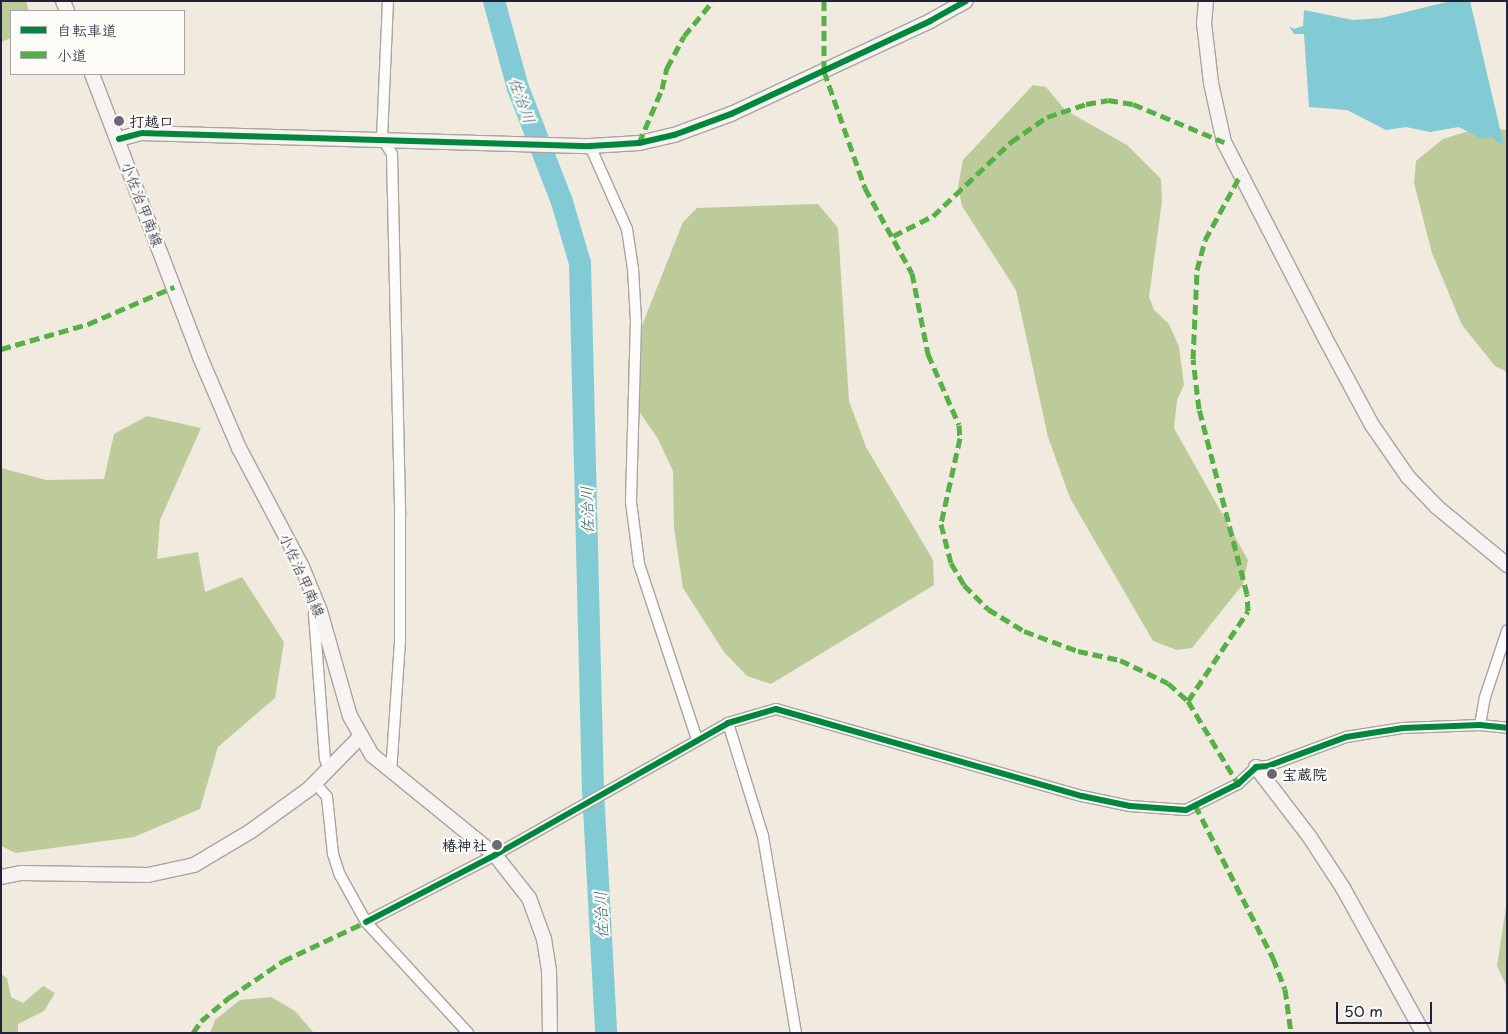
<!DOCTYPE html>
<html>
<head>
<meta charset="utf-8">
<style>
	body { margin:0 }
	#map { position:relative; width:1508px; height:1034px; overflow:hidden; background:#f0eadf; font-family:"Playpen Sans","Klee One",sans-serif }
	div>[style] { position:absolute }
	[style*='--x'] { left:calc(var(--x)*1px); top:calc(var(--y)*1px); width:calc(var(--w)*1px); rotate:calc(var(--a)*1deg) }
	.forest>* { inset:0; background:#bdcb9b }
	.water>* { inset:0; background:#83cbd4 }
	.river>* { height:22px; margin:-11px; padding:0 11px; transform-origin:11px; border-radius:11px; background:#83cbd4 }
	.roads { filter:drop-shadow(1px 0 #a8a4a1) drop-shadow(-1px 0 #a8a4a1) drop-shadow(0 1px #a8a4a1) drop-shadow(0 -1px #a8a4a1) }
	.street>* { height:10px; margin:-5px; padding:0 5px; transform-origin:5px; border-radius:5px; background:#fdfcfa }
	.secondary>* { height:14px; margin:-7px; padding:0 7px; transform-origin:7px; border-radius:7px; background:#f7f3f0 }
	.quiet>* { height:5px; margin-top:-2.5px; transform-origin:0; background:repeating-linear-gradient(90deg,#55b146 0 10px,transparent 0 15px) }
	.cycleway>* { height:6px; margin:-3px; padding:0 3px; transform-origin:3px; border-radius:3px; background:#00873e }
	.dots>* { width:14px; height:14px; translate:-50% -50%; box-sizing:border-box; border:2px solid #fdfcf7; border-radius:50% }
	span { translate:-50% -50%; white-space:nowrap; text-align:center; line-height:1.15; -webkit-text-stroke:4.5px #fdfcf7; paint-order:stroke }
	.poi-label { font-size:15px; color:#22223b; font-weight:700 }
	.left { translate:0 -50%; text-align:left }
	.right { translate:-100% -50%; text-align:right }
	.street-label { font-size:15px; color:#22223b }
	.water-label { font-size:16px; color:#366077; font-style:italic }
	.frame { position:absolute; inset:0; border:2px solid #22223b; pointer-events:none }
	.legend { position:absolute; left:10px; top:10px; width:175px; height:65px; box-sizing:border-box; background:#fdfcf7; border:1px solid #a5a5ac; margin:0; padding:6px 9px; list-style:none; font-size:15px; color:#22223b }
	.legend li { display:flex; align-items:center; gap:10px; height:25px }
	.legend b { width:25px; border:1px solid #a5a5ac }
	.scale { position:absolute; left:1336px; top:1002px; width:96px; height:22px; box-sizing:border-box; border:2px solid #22223b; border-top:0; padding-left:6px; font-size:15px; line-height:18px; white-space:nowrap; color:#22223b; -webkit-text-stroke:4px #fdfcf7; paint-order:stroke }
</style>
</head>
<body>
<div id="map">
	<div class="forest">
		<div style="clip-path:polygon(1px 1px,26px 1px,29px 11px,11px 11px,11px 38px,1px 42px)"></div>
		<div style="clip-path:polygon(1033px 85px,1046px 87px,1065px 110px,1127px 145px,1161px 179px,1162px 201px,1149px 297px,1154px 310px,1169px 324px,1179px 347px,1184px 385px,1177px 400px,1174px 428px,1248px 560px,1243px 584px,1192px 648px,1177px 650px,1153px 641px,1070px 498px,1048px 437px,1016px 290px,962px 206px,958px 187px,963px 160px)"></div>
		<div style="clip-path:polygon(1482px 127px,1507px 130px,1507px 372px,1495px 366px,1462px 325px,1432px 253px,1414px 183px,1416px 161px,1443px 139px)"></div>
		<div style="clip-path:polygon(818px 204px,838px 228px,849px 401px,866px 447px,933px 560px,934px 585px,771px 684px,747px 676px,724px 652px,683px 588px,674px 528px,673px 471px,658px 439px,628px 395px,628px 361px,683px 222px,697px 208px)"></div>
		<div style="clip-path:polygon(147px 416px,201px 428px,160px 520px,157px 559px,198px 552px,205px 592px,242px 577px,284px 642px,275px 698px,218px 747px,200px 809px,134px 837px,16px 853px,1px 846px,1px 468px,46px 480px,104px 479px,114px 434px)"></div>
		<div style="clip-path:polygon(1506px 907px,1507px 907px,1507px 987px,1497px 966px)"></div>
		<div style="clip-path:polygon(1px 974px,7px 978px,11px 997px,23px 1003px,43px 986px,55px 993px,44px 1011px,18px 1024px,18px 1033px,1px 1033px)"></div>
		<div style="clip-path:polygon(271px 997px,295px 1011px,314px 1033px,210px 1033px,215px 1020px,240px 1000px)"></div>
	</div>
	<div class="water">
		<div style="clip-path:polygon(1451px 1px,1470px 1px,1504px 146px,1491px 137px,1482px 139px,1459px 127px,1430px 132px,1406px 127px,1386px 130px,1347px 110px,1309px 107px,1304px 34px,1294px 34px,1289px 26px,1294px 29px,1303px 26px,1304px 10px,1353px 20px,1381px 18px)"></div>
	</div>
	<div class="river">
		<div style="--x:494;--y:1;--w:90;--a:74.6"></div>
		<div style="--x:518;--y:88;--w:122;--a:68.9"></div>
		<div style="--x:562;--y:202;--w:64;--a:73.6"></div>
		<div style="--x:580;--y:263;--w:527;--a:88.59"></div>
		<div style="--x:593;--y:790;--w:243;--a:86.9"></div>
	</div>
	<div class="roads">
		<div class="street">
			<div style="--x:388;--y:1;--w:137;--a:92.5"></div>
			<div style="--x:382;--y:138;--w:19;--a:58"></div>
			<div style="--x:392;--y:154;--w:361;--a:88.7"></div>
			<div style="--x:400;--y:515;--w:126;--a:90"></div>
			<div style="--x:400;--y:641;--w:131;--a:93.9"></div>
			<div style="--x:590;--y:146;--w:91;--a:66"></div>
			<div style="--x:627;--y:229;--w:40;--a:81.5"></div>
			<div style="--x:633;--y:269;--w:52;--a:86.7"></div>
			<div style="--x:636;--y:321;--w:181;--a:91.6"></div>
			<div style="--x:631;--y:502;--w:63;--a:82.6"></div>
			<div style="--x:639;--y:564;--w:184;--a:71.7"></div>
			<div style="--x:320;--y:611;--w:7;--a:153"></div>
			<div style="--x:314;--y:614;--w:145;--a:85.7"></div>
			<div style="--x:325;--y:759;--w:11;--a:68"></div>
			<div style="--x:728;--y:723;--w:118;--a:72.8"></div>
			<div style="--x:763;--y:836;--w:200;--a:80.5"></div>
			<div style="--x:1480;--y:725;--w:28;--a:-80"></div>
			<div style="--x:1485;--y:697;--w:70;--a:-71.6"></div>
			<div style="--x:315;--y:783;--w:18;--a:49"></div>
			<div style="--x:327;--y:797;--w:57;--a:84"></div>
			<div style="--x:333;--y:854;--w:22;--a:72"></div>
			<div style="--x:340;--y:875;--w:54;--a:61"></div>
			<div style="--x:366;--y:922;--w:151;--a:47.4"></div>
			<div style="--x:366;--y:922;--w:145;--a:-27.4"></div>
			<div style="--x:495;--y:855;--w:268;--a:-29.5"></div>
			<div style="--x:728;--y:723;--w:50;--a:-16.3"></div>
			<div style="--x:776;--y:709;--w:318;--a:15.9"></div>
			<div style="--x:1082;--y:796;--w:49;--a:11.8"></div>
			<div style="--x:1130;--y:806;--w:56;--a:4.1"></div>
			<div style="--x:1186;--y:810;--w:58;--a:-26.6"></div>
			<div style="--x:1238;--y:784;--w:25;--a:-43"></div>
			<div style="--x:1256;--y:767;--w:12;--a:-5"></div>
			<div style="--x:1268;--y:766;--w:83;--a:-20.4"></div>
			<div style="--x:1346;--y:737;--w:58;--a:-9"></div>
			<div style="--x:1403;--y:728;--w:77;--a:-2.2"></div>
			<div style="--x:1480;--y:725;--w:27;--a:6"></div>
		</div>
		<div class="secondary">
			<div style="--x:63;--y:1;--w:11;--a:68"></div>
			<div style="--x:1206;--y:1;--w:22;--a:95"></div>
			<div style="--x:1204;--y:23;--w:60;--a:83.3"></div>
			<div style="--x:1211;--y:83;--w:60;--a:77.6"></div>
			<div style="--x:1224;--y:142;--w:218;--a:62.7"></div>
			<div style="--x:1324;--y:336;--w:101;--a:61.7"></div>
			<div style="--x:1372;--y:425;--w:63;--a:55.3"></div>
			<div style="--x:1408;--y:477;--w:42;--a:46"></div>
			<div style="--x:1437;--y:507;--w:91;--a:39.6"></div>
			<div style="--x:92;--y:74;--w:303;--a:69.1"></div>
			<div style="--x:200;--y:357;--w:99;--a:66.8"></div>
			<div style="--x:239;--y:448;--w:135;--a:62.1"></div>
			<div style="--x:302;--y:567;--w:48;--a:67.8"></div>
			<div style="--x:320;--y:611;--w:109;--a:74.1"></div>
			<div style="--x:350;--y:716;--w:45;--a:60.6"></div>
			<div style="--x:372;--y:755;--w:159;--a:39.1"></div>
			<div style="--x:495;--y:855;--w:55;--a:51.7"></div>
			<div style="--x:529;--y:898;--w:44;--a:69.9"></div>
			<div style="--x:544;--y:939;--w:31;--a:81"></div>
			<div style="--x:549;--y:970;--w:63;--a:89.1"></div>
			<div style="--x:119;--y:139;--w:23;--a:-15"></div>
			<div style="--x:141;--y:133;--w:449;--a:1.7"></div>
			<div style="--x:590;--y:146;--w:49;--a:-3.5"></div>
			<div style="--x:639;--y:143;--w:36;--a:-13"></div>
			<div style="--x:674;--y:135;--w:61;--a:-20.2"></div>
			<div style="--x:731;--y:114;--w:220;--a:-25"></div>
			<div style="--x:930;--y:21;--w:41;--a:-29.1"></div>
			<div style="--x:1256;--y:767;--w:87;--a:52.5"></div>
			<div style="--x:1309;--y:836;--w:62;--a:56.8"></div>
			<div style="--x:1343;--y:888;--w:166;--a:61.1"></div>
			<div style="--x:1;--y:877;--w:21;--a:-11"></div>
			<div style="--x:22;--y:873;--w:126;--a:0.9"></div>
			<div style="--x:148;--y:875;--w:47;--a:-12.3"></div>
			<div style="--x:194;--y:865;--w:66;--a:-30.8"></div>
			<div style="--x:251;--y:831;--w:72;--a:-35.9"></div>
			<div style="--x:309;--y:789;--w:74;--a:-45.5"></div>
		</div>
	</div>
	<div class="quiet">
		<div style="--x:824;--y:1;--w:70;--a:90"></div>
		<div style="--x:824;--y:71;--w:124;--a:70.7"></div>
		<div style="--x:865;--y:188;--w:97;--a:61.1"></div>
		<div style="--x:912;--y:273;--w:83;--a:78.8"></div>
		<div style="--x:928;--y:354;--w:77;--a:66.4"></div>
		<div style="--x:959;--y:425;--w:13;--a:86"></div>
		<div style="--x:960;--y:438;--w:88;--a:102.5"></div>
		<div style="--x:941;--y:524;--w:40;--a:75.6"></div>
		<div style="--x:951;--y:563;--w:26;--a:59"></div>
		<div style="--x:964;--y:585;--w:34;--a:45"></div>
		<div style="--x:988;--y:609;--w:42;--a:31.4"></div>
		<div style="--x:1024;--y:631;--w:58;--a:20.3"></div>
		<div style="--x:1078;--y:651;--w:43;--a:12.1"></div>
		<div style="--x:1120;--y:660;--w:53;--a:25.6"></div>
		<div style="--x:1168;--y:683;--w:27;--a:42"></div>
		<div style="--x:1188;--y:701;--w:97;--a:58.9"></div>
		<div style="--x:639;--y:143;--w:59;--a:-66.9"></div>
		<div style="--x:662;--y:89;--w:22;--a:-77"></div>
		<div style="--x:667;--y:68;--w:36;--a:-62"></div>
		<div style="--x:684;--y:36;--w:45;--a:-50.4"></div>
		<div style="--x:893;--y:236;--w:45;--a:-26.6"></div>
		<div style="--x:933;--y:216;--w:108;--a:-43.5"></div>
		<div style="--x:1011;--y:142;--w:44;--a:-34.8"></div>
		<div style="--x:1047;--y:117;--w:41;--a:-18.4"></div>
		<div style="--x:1086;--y:104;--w:22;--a:-10"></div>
		<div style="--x:1108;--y:100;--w:25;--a:9"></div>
		<div style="--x:1133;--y:104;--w:99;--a:22.7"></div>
		<div style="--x:1;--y:349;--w:91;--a:-16"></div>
		<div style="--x:88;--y:324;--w:94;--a:-23.3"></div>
		<div style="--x:1188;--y:701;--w:108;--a:-56.3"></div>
		<div style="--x:1248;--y:611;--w:17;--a:-93"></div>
		<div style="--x:1247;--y:594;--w:191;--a:-104.5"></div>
		<div style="--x:1199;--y:409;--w:50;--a:-96.8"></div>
		<div style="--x:1193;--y:359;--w:89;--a:-87.4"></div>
		<div style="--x:1197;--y:270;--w:31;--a:-75"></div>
		<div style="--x:1205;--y:240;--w:75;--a:-61.4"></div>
		<div style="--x:1195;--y:805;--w:172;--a:63"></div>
		<div style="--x:1273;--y:958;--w:33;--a:69"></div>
		<div style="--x:1285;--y:989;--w:44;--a:82.2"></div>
		<div style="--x:193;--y:1033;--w:14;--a:-56"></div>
		<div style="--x:201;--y:1021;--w:38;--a:-40"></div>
		<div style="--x:230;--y:997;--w:64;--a:-34.2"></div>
		<div style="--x:283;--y:961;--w:92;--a:-25.2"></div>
	</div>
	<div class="cycleway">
		<div style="--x:119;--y:139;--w:23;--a:-15"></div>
		<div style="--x:141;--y:133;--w:449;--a:1.7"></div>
		<div style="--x:590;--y:146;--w:49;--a:-3.5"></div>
		<div style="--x:639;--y:143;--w:36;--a:-13"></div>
		<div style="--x:674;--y:135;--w:61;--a:-20.2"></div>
		<div style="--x:731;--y:114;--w:220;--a:-25"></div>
		<div style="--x:930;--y:21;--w:41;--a:-29.1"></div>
		<div style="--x:366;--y:922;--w:145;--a:-27.4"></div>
		<div style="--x:495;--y:855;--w:268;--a:-29.5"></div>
		<div style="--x:728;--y:723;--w:50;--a:-16.3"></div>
		<div style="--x:776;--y:709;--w:318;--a:15.9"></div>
		<div style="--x:1082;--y:796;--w:49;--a:11.8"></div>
		<div style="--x:1130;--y:806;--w:56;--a:4.1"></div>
		<div style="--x:1186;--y:810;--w:58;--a:-26.6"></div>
		<div style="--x:1238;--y:784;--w:25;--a:-43"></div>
		<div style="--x:1256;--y:767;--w:12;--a:-5"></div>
		<div style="--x:1268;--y:766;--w:83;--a:-20.4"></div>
		<div style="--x:1346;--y:737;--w:58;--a:-9"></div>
		<div style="--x:1403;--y:728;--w:77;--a:-2.2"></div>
		<div style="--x:1480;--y:725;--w:27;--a:6"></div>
	</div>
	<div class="dots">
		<div style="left:119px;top:121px;background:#6a6874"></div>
		<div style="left:1272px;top:774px;background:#6a6874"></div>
		<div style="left:497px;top:845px;background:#6a6874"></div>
	</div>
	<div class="poi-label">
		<span class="left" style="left:129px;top:121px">打越口</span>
		<span class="left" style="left:1282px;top:774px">宝蔵院</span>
		<span class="right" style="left:487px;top:845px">椿神社</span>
	</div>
	<div class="street-label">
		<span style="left:143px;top:204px;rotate:69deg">小佐治甲南線</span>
		<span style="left:303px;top:575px;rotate:66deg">小佐治甲南線</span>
	</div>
	<div class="water-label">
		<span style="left:523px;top:100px;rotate:70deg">佐治川</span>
		<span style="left:586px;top:510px;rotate:-91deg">佐治川</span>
		<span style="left:600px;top:915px;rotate:-93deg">佐治川</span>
	</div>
	<div class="frame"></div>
	<ul class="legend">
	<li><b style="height:6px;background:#00873e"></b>自転車道</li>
	<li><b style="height:6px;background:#55b146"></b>小道</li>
	</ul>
	<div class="scale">50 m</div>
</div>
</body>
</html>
